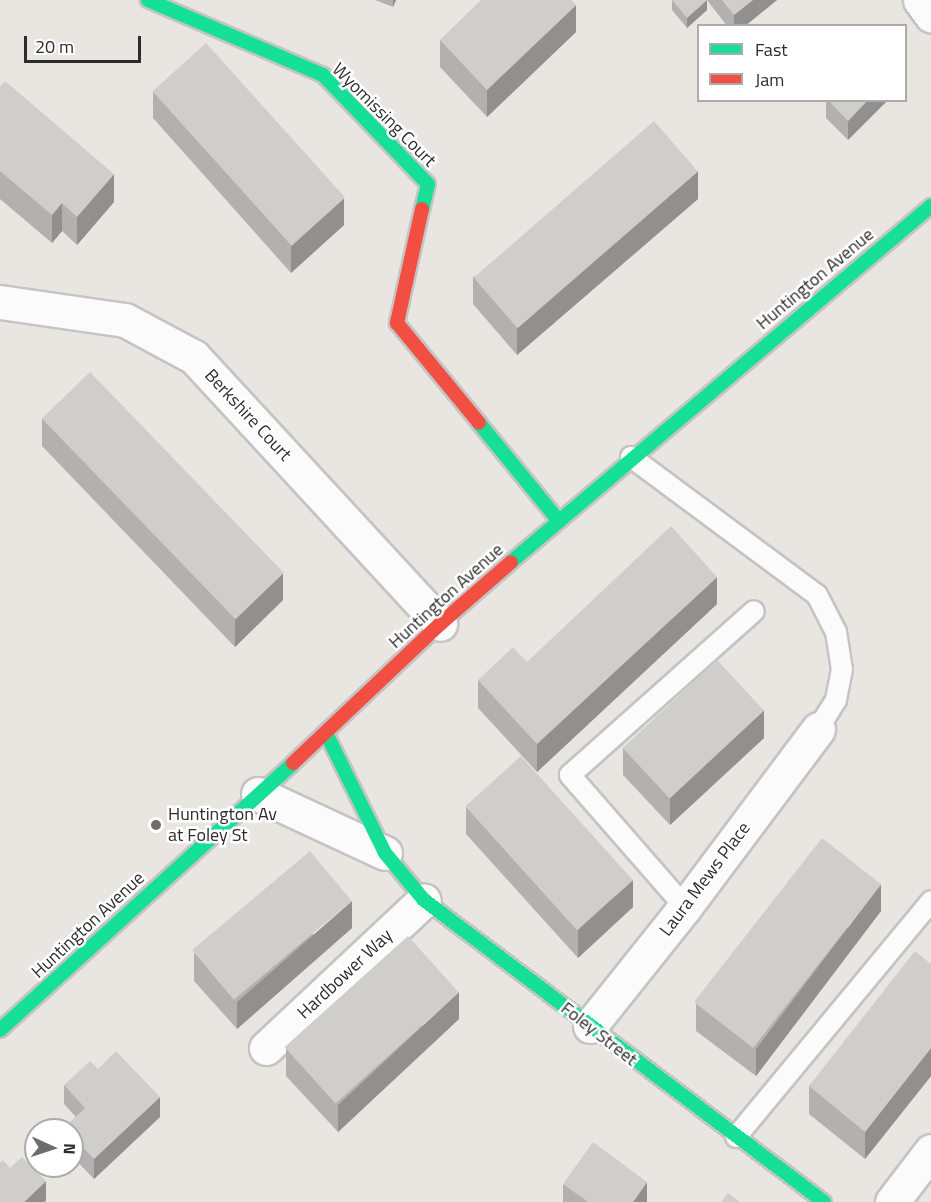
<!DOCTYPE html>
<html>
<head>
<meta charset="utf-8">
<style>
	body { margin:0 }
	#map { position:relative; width:931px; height:1202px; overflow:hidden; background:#e9e6e2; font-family:"Titillium Web",sans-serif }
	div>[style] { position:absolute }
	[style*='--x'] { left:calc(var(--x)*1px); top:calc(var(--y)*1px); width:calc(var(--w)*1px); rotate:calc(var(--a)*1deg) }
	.roads { filter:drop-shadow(2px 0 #c5c4c4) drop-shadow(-2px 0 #c5c4c4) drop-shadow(0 2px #c5c4c4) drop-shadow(0 -2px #c5c4c4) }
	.lane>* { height:20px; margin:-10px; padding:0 10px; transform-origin:10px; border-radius:10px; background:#fcfbfb }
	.street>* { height:33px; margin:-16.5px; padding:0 16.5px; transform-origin:16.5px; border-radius:16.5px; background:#fcfbfb }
	.fast>* { height:14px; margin:-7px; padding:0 7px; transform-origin:7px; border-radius:7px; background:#16e098 }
	.jam>* { height:14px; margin:-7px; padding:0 7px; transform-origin:7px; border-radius:7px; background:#f24e42 }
	.wall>* { inset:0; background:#b3b1af }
	.shaded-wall>* { inset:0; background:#92908e }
	.building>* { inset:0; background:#d0cecb; transform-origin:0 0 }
	.dots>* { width:16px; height:16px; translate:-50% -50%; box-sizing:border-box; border:3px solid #fff; border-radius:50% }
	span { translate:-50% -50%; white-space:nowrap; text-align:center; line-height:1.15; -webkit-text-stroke:5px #fff; paint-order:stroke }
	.street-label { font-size:18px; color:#2c2c2c }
	.poi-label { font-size:18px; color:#2c2c2c }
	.left { translate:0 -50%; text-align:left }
	.legend { position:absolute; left:697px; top:24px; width:210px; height:78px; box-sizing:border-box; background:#fff; border:2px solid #ababab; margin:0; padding:8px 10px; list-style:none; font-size:18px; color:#2c2c2c }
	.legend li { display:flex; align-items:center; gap:12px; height:30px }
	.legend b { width:30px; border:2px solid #ababab }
	.north { position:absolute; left:24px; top:1118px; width:60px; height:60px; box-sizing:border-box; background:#fff; border:2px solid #ababab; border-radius:50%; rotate:93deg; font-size:16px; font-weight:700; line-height:24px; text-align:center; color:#2c2c2c }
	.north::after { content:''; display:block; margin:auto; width:21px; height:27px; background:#6e6d6c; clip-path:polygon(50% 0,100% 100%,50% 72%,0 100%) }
	.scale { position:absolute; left:24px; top:36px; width:117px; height:27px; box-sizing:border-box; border:3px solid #2c2c2c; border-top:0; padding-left:8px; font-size:18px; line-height:21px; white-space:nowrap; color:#2c2c2c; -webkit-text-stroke:4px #fff; paint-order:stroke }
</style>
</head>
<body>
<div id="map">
	<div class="roads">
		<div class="lane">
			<div style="--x:631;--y:457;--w:232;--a:36.6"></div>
			<div style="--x:817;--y:595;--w:42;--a:62.8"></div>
			<div style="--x:836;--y:632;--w:37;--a:81"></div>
			<div style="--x:842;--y:669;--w:32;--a:101"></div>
			<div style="--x:836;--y:700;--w:34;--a:122"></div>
			<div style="--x:685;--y:907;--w:175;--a:-131.1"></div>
			<div style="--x:570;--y:775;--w:246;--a:-41.7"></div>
			<div style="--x:736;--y:1137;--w:306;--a:-50.4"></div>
		</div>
		<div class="street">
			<div style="--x:920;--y:0;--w:19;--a:54"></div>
			<div style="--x:0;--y:302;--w:126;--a:8.2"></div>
			<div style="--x:125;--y:320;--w:78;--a:28.2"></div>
			<div style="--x:194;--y:357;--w:363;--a:47.3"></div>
			<div style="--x:258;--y:794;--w:140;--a:24.9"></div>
			<div style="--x:590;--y:1026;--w:152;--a:-51.4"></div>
			<div style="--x:685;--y:907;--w:222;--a:-53.2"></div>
			<div style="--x:266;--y:1048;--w:216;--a:-43.1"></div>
			<div style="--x:892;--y:1202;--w:64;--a:-52.6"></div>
		</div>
		<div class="fast">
			<div style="--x:148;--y:0;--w:190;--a:23.2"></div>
			<div style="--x:323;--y:75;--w:151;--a:46.1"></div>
			<div style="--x:428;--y:184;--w:26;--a:103"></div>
			<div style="--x:479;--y:423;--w:125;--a:50.8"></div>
			<div style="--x:511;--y:562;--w:551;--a:-40.29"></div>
			<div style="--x:326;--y:733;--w:134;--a:63.8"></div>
			<div style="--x:385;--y:853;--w:61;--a:50.3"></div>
			<div style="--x:424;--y:900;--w:501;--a:37.05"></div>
			<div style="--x:0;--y:1030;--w:396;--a:-42.3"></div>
		</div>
		<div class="jam">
			<div style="--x:422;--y:209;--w:117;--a:102.4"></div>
			<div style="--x:397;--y:323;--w:129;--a:50.6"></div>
			<div style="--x:293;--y:763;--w:202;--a:-43.4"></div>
			<div style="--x:440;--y:624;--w:94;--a:-41.1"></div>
		</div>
	</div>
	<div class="wall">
		<div style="clip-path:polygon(375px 0,396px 0,393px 7px)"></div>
		<div style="clip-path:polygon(672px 0,777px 0,745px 26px,727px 26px,707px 0,707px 10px,687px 28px,672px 10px)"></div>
		<div style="clip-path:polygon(576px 32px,487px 117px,440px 67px,440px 40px)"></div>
		<div style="clip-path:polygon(0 86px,114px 202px,77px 245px,62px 231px,52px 243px,0 199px)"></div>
		<div style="clip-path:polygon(153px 91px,344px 225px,291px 273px,153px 118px)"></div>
		<div style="clip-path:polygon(826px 100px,886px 100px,886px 102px,848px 140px,826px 118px)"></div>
		<div style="clip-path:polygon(698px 199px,517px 355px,473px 304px,473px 277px)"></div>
		<div style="clip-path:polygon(42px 419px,283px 600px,235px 647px,42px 446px)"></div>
		<div style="clip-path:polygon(717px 604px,537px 772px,478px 708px,478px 680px,527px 662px)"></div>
		<div style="clip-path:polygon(764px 738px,670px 825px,623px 775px,623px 748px)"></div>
		<div style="clip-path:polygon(466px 807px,633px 907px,578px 958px,466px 834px)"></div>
		<div style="clip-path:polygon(881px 911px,756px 1076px,696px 1031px,696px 1003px)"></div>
		<div style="clip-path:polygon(352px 928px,237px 1029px,194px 981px,194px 953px)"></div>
		<div style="clip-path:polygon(931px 964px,931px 1076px,865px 1159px,809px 1114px,809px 1086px)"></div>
		<div style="clip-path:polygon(459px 1019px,338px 1132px,286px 1076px,286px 1049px)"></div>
		<div style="clip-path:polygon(64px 1085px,160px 1117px,94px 1179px,72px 1156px,72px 1130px,64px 1130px,64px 1128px,76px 1117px,64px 1104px)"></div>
		<div style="clip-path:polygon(563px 1184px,647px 1202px,563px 1202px)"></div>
	</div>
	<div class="shaded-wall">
		<div style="clip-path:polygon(393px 0,396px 0,393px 7px)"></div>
		<div style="clip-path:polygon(707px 0,707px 10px,687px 28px,687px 18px)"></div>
		<div style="clip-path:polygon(753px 0,777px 0,745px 26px,734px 26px,734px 15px)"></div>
		<div style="clip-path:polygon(576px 5px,576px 32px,487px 117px,487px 90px)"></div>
		<div style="clip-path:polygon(868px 100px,886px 100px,886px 102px,848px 140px,848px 121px)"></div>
		<div style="clip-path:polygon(698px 171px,698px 199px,517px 355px,517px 327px)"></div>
		<div style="clip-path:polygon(114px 174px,114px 202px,77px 245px,77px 217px)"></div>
		<div style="clip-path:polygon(344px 198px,344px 225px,291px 273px,291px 246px)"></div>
		<div style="clip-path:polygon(62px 203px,62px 231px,52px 243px,52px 215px)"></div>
		<div style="clip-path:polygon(283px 573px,283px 600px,235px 647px,235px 619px)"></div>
		<div style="clip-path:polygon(717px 577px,717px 604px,537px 772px,537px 744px)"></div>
		<div style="clip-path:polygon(764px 710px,764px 738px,670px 825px,670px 798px)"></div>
		<div style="clip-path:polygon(633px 880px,633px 907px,578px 958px,578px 930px)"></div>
		<div style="clip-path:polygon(881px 884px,881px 911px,756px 1076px,756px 1049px)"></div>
		<div style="clip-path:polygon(352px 901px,352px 928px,237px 1029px,237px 1002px)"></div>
		<div style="clip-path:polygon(459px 992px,459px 1019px,338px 1132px,338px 1105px)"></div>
		<div style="clip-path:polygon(931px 1048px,931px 1076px,865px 1159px,865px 1132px)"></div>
		<div style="clip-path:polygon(160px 1097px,160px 1117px,94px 1179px,94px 1159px)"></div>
		<div style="clip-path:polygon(46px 1181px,46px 1201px,44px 1202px,24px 1202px)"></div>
		<div style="clip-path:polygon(647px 1182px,647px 1202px,633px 1202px)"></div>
	</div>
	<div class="building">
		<div style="clip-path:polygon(481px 0,571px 0,576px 5px,487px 90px,440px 40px)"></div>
		<div style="clip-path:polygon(672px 0,707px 0,687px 18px)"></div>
		<div style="clip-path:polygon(722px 0,753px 0,734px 15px)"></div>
		<div style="left:206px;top:43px;width:208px;height:72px;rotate:48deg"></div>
		<div style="clip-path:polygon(5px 81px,114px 174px,77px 217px,62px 203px,52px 215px,0 171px,0 86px)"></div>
		<div style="clip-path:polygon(828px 100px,868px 100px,848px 121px)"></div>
		<div style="left:654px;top:121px;width:67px;height:239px;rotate:49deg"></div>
		<div style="left:90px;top:372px;width:279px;height:67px;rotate:46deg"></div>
		<div style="clip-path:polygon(671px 526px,717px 577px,537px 744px,478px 680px,513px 647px,527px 662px)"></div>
		<div style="left:717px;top:660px;width:69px;height:129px;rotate:47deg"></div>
		<div style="left:521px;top:756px;width:167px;height:75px;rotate:48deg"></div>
		<div style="left:822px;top:838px;width:75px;height:208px;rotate:38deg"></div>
		<div style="left:310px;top:851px;width:65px;height:154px;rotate:50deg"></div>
		<div style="left:408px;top:936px;width:76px;height:166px;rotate:48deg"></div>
		<div style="clip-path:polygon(915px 951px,931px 964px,931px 1048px,865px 1132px,809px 1086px)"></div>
		<div style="clip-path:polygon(116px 1051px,160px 1097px,94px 1159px,72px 1136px,72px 1130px,66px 1130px,64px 1128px,85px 1108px,64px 1085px,90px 1061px,98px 1069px)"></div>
		<div style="clip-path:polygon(593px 1142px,647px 1182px,633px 1202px,588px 1202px,563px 1184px)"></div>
		<div style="clip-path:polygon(22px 1157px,46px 1181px,24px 1202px,0 1202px,0 1163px,3px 1160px,10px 1168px)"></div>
		<div style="clip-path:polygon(728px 1193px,740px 1202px,721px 1202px)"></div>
	</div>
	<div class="dots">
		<div style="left:156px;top:825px;background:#6e6d6c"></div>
	</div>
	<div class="street-label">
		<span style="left:384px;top:115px;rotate:45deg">Wyomissing Court</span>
		<span style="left:815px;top:279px;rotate:-40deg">Huntington Avenue</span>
		<span style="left:248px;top:415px;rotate:47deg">Berkshire Court</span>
		<span style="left:446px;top:596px;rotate:-42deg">Huntington Avenue</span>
		<span style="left:705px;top:879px;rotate:-53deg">Laura Mews Place</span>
		<span style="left:88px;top:925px;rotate:-43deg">Huntington Avenue</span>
		<span style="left:345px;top:974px;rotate:-43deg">Hardbower Way</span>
		<span style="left:599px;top:1034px;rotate:38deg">Foley Street</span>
	</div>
	<div class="poi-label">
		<span class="left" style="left:168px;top:825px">Huntington Av<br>at Foley St</span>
	</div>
	<ul class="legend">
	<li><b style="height:8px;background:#16e098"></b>Fast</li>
	<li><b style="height:8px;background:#f24e42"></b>Jam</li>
	</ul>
	<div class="north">N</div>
	<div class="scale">20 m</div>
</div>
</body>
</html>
